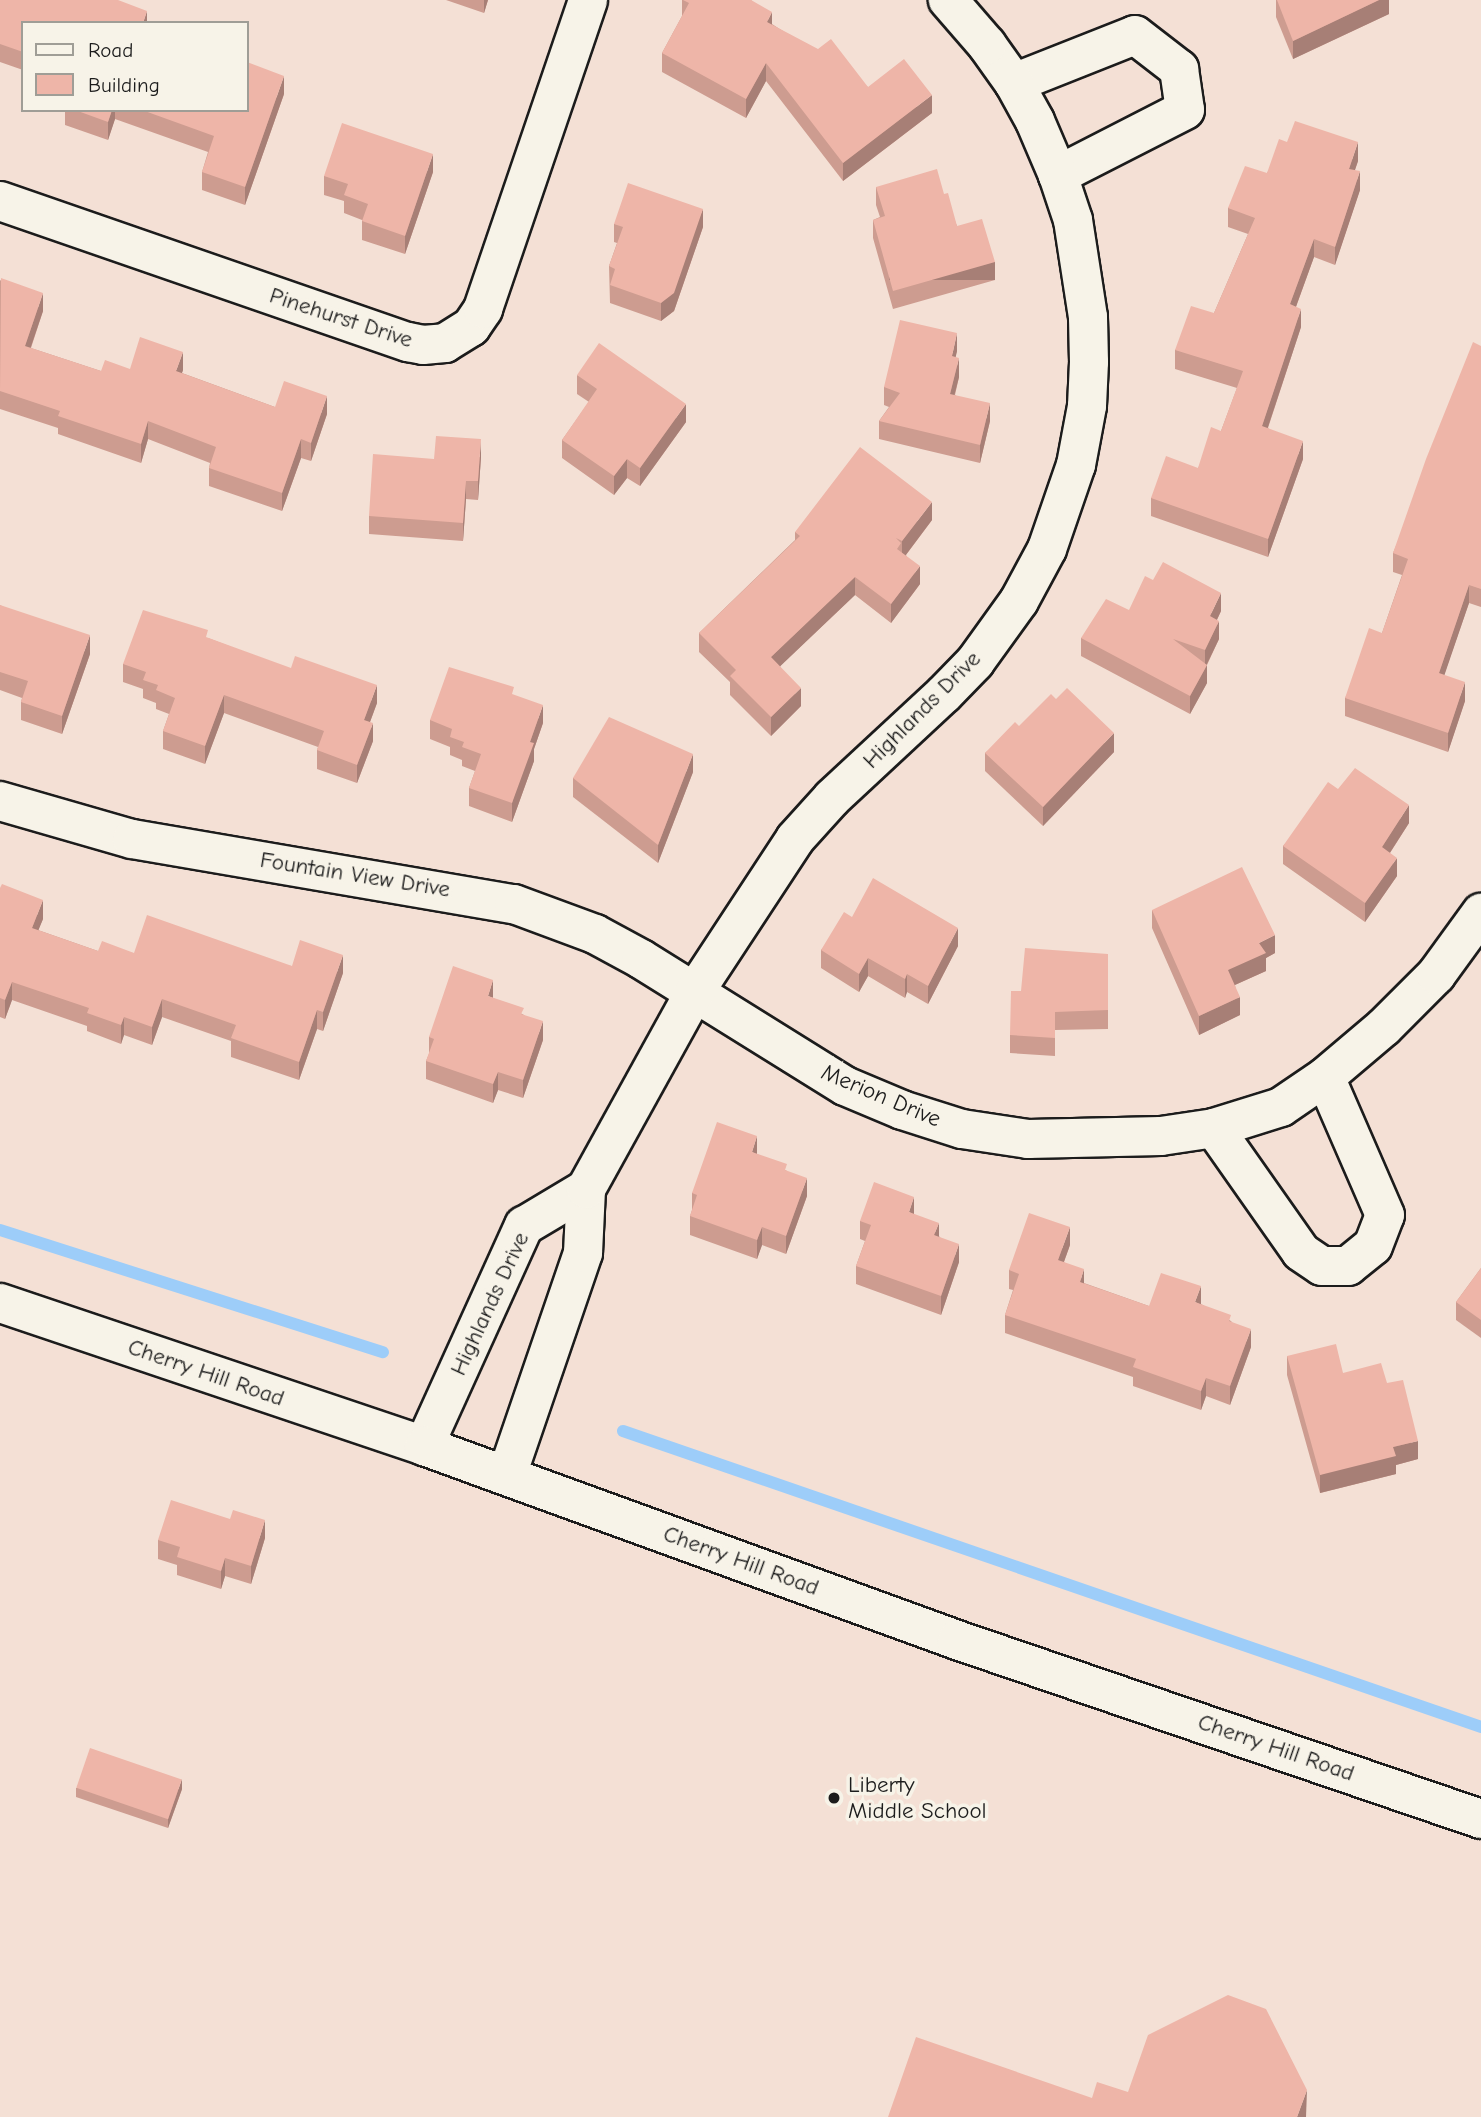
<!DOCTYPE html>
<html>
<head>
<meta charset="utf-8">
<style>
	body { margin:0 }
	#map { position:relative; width:1481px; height:2117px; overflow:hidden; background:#f4e0d5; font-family:"Comic Neue",sans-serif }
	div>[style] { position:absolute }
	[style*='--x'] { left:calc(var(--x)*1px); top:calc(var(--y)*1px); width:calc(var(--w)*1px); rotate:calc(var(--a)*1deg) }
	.stream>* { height:12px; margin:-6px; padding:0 6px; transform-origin:6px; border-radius:6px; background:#9dcdf9 }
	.roads { filter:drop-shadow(2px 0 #1c1c1c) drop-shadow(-2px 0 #1c1c1c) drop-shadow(0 2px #1c1c1c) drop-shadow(0 -2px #1c1c1c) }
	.street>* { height:38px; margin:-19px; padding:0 19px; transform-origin:19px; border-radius:19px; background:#f7f3e8 }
	.secondary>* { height:38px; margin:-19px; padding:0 19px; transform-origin:19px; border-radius:19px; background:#f7f3e8 }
	.wall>* { inset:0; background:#cd9c90 }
	.shaded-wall>* { inset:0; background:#a77f76; transform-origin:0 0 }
	.building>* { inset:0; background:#eeb5a8; transform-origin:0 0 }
	.dots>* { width:19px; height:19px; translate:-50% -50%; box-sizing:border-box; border:4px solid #f7f3e8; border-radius:50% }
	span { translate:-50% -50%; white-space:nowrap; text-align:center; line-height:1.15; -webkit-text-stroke:7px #f7f3e8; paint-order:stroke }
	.street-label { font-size:23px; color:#1c1c1c }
	.poi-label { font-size:23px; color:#1c1c1c }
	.left { translate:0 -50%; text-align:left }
	.legend { position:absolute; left:21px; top:21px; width:228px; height:91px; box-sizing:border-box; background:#f7f3e8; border:2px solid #9f9d96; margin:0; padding:9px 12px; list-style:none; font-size:21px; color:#1c1c1c }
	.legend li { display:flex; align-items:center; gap:14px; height:35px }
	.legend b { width:35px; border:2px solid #9f9d96 }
</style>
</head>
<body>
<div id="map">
	<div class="stream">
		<div style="--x:0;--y:1230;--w:402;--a:17.7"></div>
		<div style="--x:623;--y:1431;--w:908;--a:19.03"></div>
	</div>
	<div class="roads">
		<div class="street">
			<div style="--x:1014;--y:83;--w:130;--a:-21.6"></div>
			<div style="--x:1135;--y:35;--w:56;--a:37.7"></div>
			<div style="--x:1179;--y:69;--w:41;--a:81.7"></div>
			<div style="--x:1185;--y:110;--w:143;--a:152.9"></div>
			<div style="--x:0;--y:201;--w:432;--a:19.1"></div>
			<div style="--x:408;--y:342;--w:15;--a:11"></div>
			<div style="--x:423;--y:345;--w:22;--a:-5"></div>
			<div style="--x:445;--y:343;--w:31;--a:-32"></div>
			<div style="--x:471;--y:327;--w:22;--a:-56"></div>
			<div style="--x:483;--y:309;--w:326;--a:-71.2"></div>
			<div style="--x:0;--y:801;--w:137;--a:16.1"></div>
			<div style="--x:132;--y:839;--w:387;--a:9.7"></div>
			<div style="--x:514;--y:904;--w:86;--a:20.3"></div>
			<div style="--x:595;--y:934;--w:52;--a:28.5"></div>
			<div style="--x:641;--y:959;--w:240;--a:31.9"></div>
			<div style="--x:845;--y:1086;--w:62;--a:22.8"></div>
			<div style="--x:902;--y:1110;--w:63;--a:17.6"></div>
			<div style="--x:962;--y:1129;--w:67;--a:8.6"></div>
			<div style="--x:1028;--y:1139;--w:133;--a:-1.3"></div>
			<div style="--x:1161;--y:1136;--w:54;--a:-8.6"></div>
			<div style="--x:1214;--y:1128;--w:70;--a:-17.4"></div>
			<div style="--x:1281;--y:1107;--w:53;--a:-34.3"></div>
			<div style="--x:1325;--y:1077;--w:77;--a:-40.3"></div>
			<div style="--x:1384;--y:1027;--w:74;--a:-45"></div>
			<div style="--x:1436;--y:975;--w:77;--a:-54"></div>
			<div style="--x:1214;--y:1128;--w:151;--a:54.9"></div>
			<div style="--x:1301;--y:1252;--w:25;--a:34"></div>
			<div style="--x:1322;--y:1266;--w:26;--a:0"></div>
			<div style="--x:1348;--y:1266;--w:32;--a:-39"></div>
			<div style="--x:1373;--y:1246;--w:33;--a:-69"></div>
			<div style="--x:1385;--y:1215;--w:150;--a:-113.5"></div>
			<div style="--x:424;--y:1446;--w:242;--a:-65.6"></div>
			<div style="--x:524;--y:1226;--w:72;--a:-30.8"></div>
			<div style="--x:507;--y:1475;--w:235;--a:-71.1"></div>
			<div style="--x:583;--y:1253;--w:64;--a:-87.3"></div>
			<div style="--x:586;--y:1189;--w:224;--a:-61.1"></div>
			<div style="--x:694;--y:993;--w:184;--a:-56.7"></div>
			<div style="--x:795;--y:839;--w:55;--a:-47.9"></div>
			<div style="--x:832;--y:798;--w:153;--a:-42.9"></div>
			<div style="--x:944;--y:694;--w:45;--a:-45.9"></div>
			<div style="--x:975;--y:662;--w:75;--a:-54.2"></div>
			<div style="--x:1019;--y:601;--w:59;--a:-61.7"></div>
			<div style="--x:1047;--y:549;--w:89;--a:-71"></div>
			<div style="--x:1076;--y:465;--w:60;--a:-79.4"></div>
			<div style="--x:1087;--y:406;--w:44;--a:-87.4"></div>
			<div style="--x:1089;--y:362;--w:45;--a:-91.3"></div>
			<div style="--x:1088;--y:317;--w:98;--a:-98.8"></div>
			<div style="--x:1073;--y:220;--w:47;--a:-108.4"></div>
			<div style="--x:1058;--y:175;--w:59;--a:-113.1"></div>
			<div style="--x:1035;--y:121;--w:43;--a:-118.9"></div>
			<div style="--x:1014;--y:83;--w:47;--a:-125.4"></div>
			<div style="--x:987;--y:45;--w:60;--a:-130.9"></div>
		</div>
		<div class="secondary">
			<div style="--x:0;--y:1303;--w:447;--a:18.6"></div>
			<div style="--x:424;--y:1446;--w:567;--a:20"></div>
			<div style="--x:957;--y:1640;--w:554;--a:18.86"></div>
		</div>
	</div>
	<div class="wall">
		<div style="clip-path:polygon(0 0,147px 23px,23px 23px,23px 70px,0 62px)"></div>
		<div style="clip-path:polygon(446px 0,488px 0,484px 13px)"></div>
		<div style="clip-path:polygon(682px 0,751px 0,772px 24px,868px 87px,932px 113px,843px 181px,766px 81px,746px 118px,662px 72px,662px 53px,682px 16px)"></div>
		<div style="clip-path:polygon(1276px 0,1389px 0,1389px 14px,1293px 59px,1276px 17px)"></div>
		<div style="clip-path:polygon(284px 94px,245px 205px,202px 190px,202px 172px,208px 152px,115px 119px,108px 140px,65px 125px,65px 110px,247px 110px)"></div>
		<div style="clip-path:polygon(1287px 142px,1358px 161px,1355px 170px,1360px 190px,1335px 265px,1314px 257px,1296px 307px,1301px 327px,1268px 428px,1303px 459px,1268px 557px,1151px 516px,1151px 498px,1198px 468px,1221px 431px,1237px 388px,1175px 369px,1175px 350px,1214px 313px,1248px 234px,1228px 227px,1228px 208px,1267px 173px)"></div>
		<div style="clip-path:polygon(433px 172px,405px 254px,362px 240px,362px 220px,344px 213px,344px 201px,324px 195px,324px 176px)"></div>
		<div style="clip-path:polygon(876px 187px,944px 194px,957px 226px,995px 280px,893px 309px,873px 238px,873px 220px,880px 217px,876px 205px)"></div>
		<div style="clip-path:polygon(614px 224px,703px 227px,674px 311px,661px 321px,610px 303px,609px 266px,617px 243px,614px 242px)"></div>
		<div style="clip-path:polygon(0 280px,43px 311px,31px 348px,101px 371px,130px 369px,183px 370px,182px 373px,275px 407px,327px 414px,311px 461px,301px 458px,282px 511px,209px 486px,209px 468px,210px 463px,148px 439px,141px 463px,58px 434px,58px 428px,0 409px)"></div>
		<div style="clip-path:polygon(1481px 346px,1481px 607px,1469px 603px,1444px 675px,1465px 701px,1448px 752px,1345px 716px,1345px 698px,1382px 633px,1402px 575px,1393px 572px,1393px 553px)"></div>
		<div style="clip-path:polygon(957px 351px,955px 357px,959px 377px,955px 395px,990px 421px,980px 463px,879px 439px,879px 421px,889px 407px,884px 405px,884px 387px)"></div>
		<div style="clip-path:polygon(577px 375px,686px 422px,640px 486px,627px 478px,614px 495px,562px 458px,562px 440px,589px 402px,577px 394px)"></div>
		<div style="clip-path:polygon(481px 457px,478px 500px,466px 499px,463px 541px,369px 534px,369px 516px,434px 459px)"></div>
		<div style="clip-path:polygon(932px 520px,906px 555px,920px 584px,891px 623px,855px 595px,780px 666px,801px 706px,771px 736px,730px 695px,730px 682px,699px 652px,699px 633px,795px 540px,795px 532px)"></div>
		<div style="clip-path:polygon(0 605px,90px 654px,62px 734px,21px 720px,21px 702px,22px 698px,0 690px)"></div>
		<div style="clip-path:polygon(1221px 611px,1217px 620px,1219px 639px,1207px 665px,1207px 683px,1190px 714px,1081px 656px,1081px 638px)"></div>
		<div style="clip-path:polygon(208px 638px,377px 703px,370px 722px,373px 741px,357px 783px,317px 769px,317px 750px,318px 747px,224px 713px,205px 764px,163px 749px,163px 731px,169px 714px,156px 709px,156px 703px,143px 698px,143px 689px,123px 682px,123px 664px)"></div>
		<div style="clip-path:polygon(514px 695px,543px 723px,534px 749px,534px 761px,512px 822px,469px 806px,469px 788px,475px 771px,462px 766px,462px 760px,450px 755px,450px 747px,430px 739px,430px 720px)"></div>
		<div style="clip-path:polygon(1056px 699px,1114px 752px,1043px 826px,985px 771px,985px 753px)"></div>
		<div style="clip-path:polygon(693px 772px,658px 863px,573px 797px,573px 778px)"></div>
		<div style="clip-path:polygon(1338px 789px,1409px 823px,1390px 853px,1397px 876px,1365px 922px,1283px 864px,1283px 846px)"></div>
		<div style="clip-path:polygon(0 888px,43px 919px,38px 930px,98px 951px,134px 953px,292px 966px,343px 973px,323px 1031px,317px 1029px,299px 1080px,231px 1057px,231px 1041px,162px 1017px,152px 1045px,124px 1035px,121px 1044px,87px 1031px,87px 1026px,12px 1000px,5px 1019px,0 1017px)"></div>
		<div style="clip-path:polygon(1152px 910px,1275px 953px,1266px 958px,1266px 971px,1235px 985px,1240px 1015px,1199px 1035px,1152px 928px)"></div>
		<div style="clip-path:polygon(852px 917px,958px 946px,928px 1004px,907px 992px,905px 998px,868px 976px,859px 992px,821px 968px,821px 950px)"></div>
		<div style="clip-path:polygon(1108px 954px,1108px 1029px,1055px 1030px,1055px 1056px,1010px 1053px,1010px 1035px,1021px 991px)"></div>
		<div style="clip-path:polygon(493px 998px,524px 1015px,543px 1040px,523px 1098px,498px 1090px,493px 1103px,426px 1079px,426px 1061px,429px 1054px,429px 1037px)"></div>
		<div style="clip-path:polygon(757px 1154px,787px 1171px,807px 1196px,786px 1254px,762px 1245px,757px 1259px,690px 1235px,690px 1216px,692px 1210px,692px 1193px)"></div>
		<div style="clip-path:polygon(914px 1214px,939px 1236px,959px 1262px,941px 1315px,856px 1284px,856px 1266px,865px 1241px,860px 1239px,860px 1221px)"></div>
		<div style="clip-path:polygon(1070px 1245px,1064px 1262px,1084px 1283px,1149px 1306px,1201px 1304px,1231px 1321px,1251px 1347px,1230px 1405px,1206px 1396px,1201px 1410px,1133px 1386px,1133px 1377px,1005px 1333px,1005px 1315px,1013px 1290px,1009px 1289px,1009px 1270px)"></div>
		<div style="clip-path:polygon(1481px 1268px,1481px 1338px,1456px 1320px,1456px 1302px)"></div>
		<div style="clip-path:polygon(1287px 1356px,1343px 1373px,1387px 1383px,1418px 1459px,1396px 1465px,1396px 1474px,1320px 1493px,1287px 1375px)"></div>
		<div style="clip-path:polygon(265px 1538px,251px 1584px,225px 1576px,221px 1589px,177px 1575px,177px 1565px,158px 1559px,158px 1540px)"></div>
		<div style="clip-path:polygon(76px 1788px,182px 1789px,168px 1828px,76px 1797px)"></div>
	</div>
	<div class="shaded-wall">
		<div style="clip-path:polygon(484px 0,488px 0,484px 13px)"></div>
		<div style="clip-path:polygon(1379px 0,1389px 0,1389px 14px,1293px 59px,1293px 41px)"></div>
		<div style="clip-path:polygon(147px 11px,147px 23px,143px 23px)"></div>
		<div style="clip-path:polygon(772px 12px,772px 30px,767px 22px)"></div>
		<div style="clip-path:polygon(766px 63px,766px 81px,746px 118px,746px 99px)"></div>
		<div style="clip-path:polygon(284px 76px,284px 94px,245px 205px,245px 187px)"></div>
		<div style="clip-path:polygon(932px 95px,932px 113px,843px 181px,843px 163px)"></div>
		<div style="clip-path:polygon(112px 110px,115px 110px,115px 119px,108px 140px,108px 122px)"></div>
		<div style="clip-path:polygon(1358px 142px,1358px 161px,1349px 187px,1349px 169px)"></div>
		<div style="clip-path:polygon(433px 154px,433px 172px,405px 254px,405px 236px)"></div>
		<div style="clip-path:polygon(1360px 171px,1360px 190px,1335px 265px,1335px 247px)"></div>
		<div style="clip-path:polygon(703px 209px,703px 227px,674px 311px,661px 321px,661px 303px)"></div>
		<div style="clip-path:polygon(1314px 239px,1314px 257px,1290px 323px,1290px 304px)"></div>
		<div style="left:995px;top:262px;width:18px;height:106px;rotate:90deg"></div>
		<div style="clip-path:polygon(43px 293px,43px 311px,25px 364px,25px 346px)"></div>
		<div style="clip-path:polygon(1301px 309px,1301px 327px,1262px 445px,1262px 426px)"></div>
		<div style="clip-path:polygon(957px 333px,957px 351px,952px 374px,952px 356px)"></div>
		<div style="clip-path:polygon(183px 352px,183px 370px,176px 389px,176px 371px)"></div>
		<div style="clip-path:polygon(959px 358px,959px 377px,950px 412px,950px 394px)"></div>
		<div style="clip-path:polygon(327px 396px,327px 414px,311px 461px,311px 443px)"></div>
		<div style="clip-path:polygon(990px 403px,990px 421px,980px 463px,980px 445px)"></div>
		<div style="clip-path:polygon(686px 404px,686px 422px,640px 486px,640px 468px)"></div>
		<div style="clip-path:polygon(148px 421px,148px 439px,141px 463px,141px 444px)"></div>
		<div style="clip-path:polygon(301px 439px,301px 458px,282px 511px,282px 493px)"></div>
		<div style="clip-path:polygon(481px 439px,481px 457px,478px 500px,478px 481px)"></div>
		<div style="clip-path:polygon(1303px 441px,1303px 459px,1268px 557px,1268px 539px)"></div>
		<div style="clip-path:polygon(627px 459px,627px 478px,614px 495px,614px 476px)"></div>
		<div style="clip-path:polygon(466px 481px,466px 499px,463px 541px,463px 523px)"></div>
		<div style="clip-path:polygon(932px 502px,932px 520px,902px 560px,902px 541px)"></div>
		<div style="clip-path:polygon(920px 566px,920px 584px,891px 623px,891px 604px)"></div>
		<div style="clip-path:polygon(855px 577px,855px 595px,771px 675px,771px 657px)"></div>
		<div style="clip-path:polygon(1469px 585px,1469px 603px,1439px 691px,1439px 673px)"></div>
		<div style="clip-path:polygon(1221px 593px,1221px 611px,1210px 634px,1210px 616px)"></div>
		<div style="clip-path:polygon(1219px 621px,1219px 639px,1205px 668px,1205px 650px)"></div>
		<div style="clip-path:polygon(90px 635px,90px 654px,62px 734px,62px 716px)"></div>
		<div style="clip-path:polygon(1207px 665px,1207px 683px,1190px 714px,1190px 696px)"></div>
		<div style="clip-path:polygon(1465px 682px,1465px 701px,1448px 752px,1448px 733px)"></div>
		<div style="clip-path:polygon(377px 685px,377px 703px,364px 738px,364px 720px)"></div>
		<div style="clip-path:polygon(801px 688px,801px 706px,771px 736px,771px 717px)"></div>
		<div style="clip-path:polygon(224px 695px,224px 713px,205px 764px,205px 746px)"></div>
		<div style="clip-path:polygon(543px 705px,543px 723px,534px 749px,534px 761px,512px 822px,512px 803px,530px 742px)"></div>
		<div style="clip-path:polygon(373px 723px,373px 741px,357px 783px,357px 765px)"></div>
		<div style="clip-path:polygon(1114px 733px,1114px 752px,1043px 826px,1043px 807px)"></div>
		<div style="clip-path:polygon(693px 754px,693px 772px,658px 863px,658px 845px)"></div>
		<div style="clip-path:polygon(1409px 805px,1409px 823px,1382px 865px,1382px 847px)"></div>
		<div style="clip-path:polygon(1397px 858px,1397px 876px,1365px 922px,1365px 903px)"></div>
		<div style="clip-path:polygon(43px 900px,43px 919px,32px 946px,32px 928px)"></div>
		<div style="clip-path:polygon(958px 928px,958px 946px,928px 1004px,928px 986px)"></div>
		<div style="clip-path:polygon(1275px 935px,1275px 953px,1266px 958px,1266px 971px,1228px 988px,1228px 970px,1259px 943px)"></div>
		<div style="clip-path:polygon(343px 955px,343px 973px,323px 1031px,323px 1012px)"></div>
		<div style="clip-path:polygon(868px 958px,868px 976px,859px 992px,859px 974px)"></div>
		<div style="clip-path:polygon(907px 974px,907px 992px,905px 998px,905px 979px)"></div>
		<div style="clip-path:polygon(493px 980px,493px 998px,488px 996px)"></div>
		<div style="clip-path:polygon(12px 982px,12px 1000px,5px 1019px,5px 1000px)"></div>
		<div style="clip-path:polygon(1240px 997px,1240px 1015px,1199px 1035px,1199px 1016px)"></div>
		<div style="clip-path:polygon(162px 999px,162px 1017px,152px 1045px,152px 1027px)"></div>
		<div style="clip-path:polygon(317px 1010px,317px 1029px,299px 1080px,299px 1062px)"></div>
		<div style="clip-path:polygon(124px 1017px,124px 1035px,121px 1044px,121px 1025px)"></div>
		<div style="clip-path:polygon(543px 1021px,543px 1040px,523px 1098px,523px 1080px)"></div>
		<div style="clip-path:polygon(498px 1072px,498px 1090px,493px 1103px,493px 1084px)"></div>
		<div style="clip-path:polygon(757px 1136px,757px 1155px,752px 1152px)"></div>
		<div style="clip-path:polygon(807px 1178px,807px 1196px,786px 1254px,786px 1236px)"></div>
		<div style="clip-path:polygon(914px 1197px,914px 1215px,909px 1212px)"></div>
		<div style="clip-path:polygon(939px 1223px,939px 1242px,934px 1235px)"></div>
		<div style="clip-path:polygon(762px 1227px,762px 1245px,757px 1259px,757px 1240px)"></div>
		<div style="clip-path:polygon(1070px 1227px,1070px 1245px,1058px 1278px,1058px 1260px)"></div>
		<div style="clip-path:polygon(959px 1244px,959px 1262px,941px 1315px,941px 1296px)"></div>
		<div style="clip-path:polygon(1084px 1269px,1084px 1287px,1080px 1282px)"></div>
		<div style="clip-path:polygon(1201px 1286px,1201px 1305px,1195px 1302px)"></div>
		<div style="clip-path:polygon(1251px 1329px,1251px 1347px,1230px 1405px,1230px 1386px)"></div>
		<div style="clip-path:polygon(1206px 1378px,1206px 1396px,1201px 1410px,1201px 1391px)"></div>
		<div style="clip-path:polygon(1418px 1441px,1418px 1459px,1396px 1465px,1396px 1474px,1320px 1493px,1320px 1475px,1393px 1447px)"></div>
		<div style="clip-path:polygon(265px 1520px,265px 1538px,251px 1584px,251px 1566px)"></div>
		<div style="clip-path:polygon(225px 1558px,225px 1576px,221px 1589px,221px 1571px)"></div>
		<div style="clip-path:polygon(182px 1779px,182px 1789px,168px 1828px,168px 1819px)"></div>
		<div style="clip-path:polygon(1307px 2090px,1306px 2117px,1297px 2117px)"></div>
	</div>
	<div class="building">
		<div style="clip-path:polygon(0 0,118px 0,147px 11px,143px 23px,23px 23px,23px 52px,0 44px)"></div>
		<div style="clip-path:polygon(683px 0,751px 0,772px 12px,767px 22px,818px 49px,831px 39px,868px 87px,904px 59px,932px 95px,843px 163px,766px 63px,746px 99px,662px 53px,689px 3px)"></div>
		<div style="clip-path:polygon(1277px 0,1379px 0,1293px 41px)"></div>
		<div style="clip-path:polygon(247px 62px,284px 76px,245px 187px,202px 172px,214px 136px,142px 110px,247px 110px)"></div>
		<div style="clip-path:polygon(75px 110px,112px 110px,108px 122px)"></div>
		<div style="clip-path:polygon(1295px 121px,1358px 142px,1349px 169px,1360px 171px,1335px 247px,1314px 239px,1290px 304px,1301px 309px,1262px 426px,1303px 441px,1268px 539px,1151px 498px,1166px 456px,1198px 468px,1211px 427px,1221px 431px,1243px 371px,1175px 350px,1191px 306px,1214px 313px,1255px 218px,1228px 208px,1245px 166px,1267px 173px,1279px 139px,1287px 142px)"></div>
		<div style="clip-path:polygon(342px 123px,433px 154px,405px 236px,362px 221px,368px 204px,344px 195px,348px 184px,324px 176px)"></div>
		<div style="clip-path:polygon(937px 169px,944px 194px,948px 193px,957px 226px,982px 219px,995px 262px,893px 291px,873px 220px,885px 216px,876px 187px)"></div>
		<div style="clip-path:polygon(628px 183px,703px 209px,674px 293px,661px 303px,610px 285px,615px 269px,609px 266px,623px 227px,614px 224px)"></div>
		<div style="clip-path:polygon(1px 278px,43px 293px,25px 346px,101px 371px,105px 360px,130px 369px,140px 337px,183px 352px,176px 371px,275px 407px,284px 381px,327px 396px,311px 443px,301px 439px,282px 493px,209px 468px,216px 447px,148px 421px,141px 444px,58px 416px,60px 411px,0 391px)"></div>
		<div style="clip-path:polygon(900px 320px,957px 333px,952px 356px,959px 358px,950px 394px,990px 403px,980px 445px,879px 421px,900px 393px,884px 387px)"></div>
		<div style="clip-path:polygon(1473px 342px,1481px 346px,1481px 589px,1469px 585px,1439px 673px,1465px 682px,1448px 733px,1345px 698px,1369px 628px,1382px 633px,1408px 559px,1393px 553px,1426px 459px)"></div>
		<div style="clip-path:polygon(599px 343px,686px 404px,640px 468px,627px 459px,614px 476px,562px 440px,597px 389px,577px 375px)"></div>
		<div style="clip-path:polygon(436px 436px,481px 439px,478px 481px,466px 481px,463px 523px,369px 516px,373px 454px,434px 459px)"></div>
		<div style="clip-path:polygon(860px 447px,932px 502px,902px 541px,896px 538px,901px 543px,897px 549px,920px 566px,891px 604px,855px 577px,771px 657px,801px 688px,771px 717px,730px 676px,736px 670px,699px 633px,800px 536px,795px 532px)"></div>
		<div style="clip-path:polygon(1163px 562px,1221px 593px,1210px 616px,1219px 621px,1205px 650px,1173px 639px,1207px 665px,1190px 696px,1081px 638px,1106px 599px,1129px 610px,1145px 576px,1153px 580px)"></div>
		<div style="clip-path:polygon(0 605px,90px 635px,62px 716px,21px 702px,28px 681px,0 672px)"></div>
		<div style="clip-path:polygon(143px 610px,208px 630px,206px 637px,291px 668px,295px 656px,377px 685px,364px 720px,373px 723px,357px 765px,317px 750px,324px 731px,224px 695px,205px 746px,163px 731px,175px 698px,156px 690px,158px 685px,143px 680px,146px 672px,123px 664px)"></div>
		<div style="clip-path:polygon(449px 667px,514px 687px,512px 694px,543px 705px,530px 742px,534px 743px,512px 803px,469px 788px,481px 754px,462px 747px,464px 742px,450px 737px,452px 729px,430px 720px)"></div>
		<div style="clip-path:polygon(1067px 688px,1114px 733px,1043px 807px,985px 753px,1015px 722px,1019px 726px,1051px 694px,1056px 699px)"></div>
		<div style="clip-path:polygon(609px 717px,693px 754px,658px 845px,573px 778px)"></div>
		<div style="clip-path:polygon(1355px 768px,1409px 805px,1382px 847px,1397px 858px,1365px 903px,1283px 846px,1328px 782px,1338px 789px)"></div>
		<div style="clip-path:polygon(1242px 867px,1275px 935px,1259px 943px,1266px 953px,1228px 970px,1240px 997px,1199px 1016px,1152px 910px)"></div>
		<div style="clip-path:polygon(873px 878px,958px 928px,928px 986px,907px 974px,905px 979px,868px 958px,859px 974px,821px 950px,844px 912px,852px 917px)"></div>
		<div style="clip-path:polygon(2px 884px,43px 900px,32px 928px,98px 951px,102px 941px,134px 953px,147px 915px,292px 966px,300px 940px,343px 955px,323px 1012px,317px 1010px,299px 1062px,231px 1038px,236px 1025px,162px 999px,152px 1027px,124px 1017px,121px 1025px,87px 1013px,89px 1008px,12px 982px,5px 1000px,0 998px,0 888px)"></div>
		<div style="clip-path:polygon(1025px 948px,1108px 954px,1108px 1010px,1055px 1012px,1055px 1038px,1010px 1035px,1011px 991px,1021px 991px)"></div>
		<div style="clip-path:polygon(453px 966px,493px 980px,488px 996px,524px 1008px,521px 1014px,543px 1021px,523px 1080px,498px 1072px,493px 1084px,426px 1061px,434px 1039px,429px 1037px)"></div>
		<div style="clip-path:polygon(717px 1122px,757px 1136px,752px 1152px,787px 1164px,785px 1170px,807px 1178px,786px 1236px,762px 1227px,757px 1240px,690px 1216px,697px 1195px,692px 1193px)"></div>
		<div style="clip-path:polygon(874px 1182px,914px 1197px,909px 1212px,939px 1223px,934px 1235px,959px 1244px,941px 1296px,856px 1266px,871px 1225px,860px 1221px)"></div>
		<div style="clip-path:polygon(1029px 1213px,1070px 1227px,1058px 1260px,1084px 1269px,1080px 1282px,1149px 1306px,1161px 1273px,1201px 1286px,1195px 1302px,1231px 1315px,1229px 1321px,1251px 1329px,1230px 1386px,1206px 1378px,1201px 1391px,1133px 1367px,1136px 1359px,1005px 1315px,1019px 1274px,1009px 1270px)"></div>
		<div style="clip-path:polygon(1481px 1268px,1481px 1320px,1456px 1302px)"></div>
		<div style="clip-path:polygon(1336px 1344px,1343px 1373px,1381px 1363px,1387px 1383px,1403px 1380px,1418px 1441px,1393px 1447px,1396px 1456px,1320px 1475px,1287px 1356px)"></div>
		<div style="clip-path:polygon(171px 1500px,230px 1519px,233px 1510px,265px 1520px,251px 1566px,225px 1558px,221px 1571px,177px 1557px,180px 1547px,158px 1540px)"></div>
		<div style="left:90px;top:1748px;width:97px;height:42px;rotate:19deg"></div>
		<div style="clip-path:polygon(1228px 1995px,1266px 2009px,1307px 2090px,1297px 2117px,888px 2117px,916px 2037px,1092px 2098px,1097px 2082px,1128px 2092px,1148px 2035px)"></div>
	</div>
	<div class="dots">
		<div style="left:834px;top:1798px;background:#1c1c1c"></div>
	</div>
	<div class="street-label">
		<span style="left:341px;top:318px;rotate:18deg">Pinehurst Drive</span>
		<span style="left:922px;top:710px;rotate:-45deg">Highlands Drive</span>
		<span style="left:355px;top:875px;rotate:9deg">Fountain View Drive</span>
		<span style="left:881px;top:1096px;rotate:23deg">Merion Drive</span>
		<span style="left:490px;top:1304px;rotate:-65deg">Highlands Drive</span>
		<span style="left:206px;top:1373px;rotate:19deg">Cherry Hill Road</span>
		<span style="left:741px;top:1561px;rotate:20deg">Cherry Hill Road</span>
		<span style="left:1276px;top:1748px;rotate:19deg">Cherry Hill Road</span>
	</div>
	<div class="poi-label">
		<span class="left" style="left:848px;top:1798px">Liberty<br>Middle School</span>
	</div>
	<ul class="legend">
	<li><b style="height:9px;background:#f7f3e8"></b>Road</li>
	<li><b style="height:19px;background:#eeb5a8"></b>Building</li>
	</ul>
</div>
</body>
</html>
